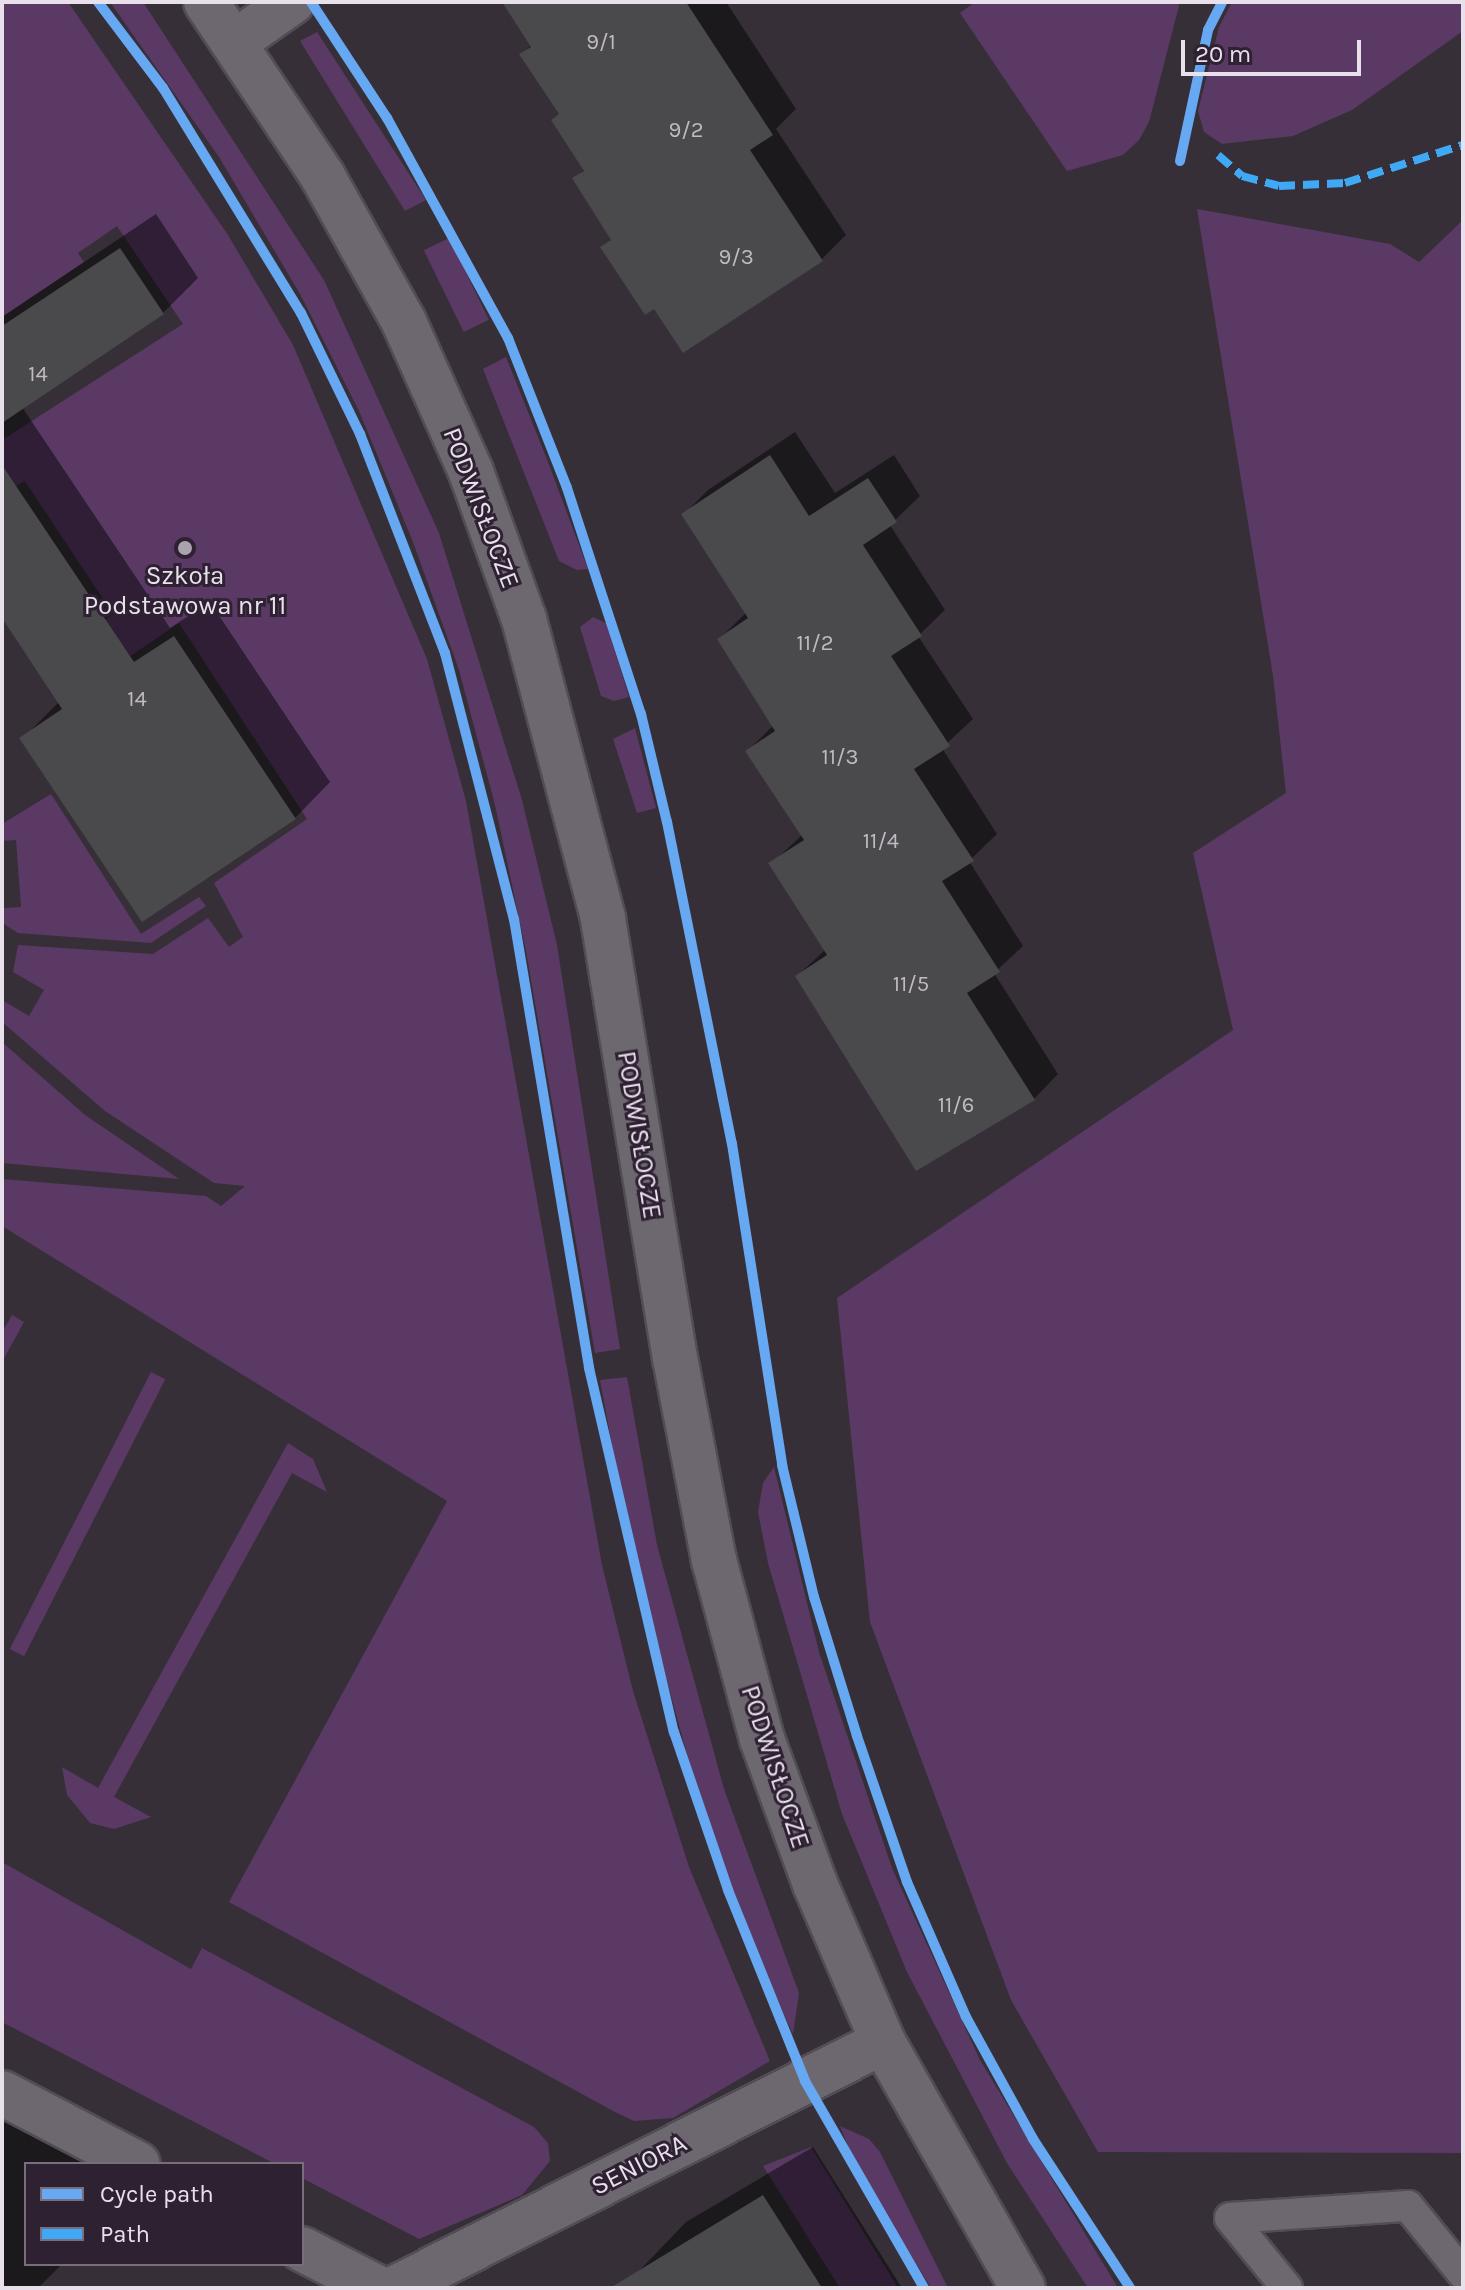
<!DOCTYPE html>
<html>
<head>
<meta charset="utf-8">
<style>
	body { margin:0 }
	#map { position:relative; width:1465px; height:2290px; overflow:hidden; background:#362f38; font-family:Karla,sans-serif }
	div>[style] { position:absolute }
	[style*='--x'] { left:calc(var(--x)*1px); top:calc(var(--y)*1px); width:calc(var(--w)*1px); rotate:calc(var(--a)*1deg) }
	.green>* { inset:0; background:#5a3965; transform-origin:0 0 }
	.shadow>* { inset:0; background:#0007 }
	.building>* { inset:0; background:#4a494c }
	.roads { filter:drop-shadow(2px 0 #524d54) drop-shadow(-2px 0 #524d54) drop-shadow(0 2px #524d54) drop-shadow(0 -2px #524d54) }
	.service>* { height:30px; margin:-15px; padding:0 15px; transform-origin:15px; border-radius:15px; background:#6d676f }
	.minor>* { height:44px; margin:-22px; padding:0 22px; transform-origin:22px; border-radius:22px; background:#6d676f }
	.tertiary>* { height:44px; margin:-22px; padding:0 22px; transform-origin:22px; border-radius:22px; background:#6d676f }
	.quiet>* { height:8px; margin-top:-4px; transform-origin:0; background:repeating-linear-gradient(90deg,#3fa9f5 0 16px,transparent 0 24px) }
	.cycleway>* { height:10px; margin:-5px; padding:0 5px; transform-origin:5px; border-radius:5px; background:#66a8f1 }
	.dots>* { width:22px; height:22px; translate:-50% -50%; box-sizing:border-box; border:4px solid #2e2232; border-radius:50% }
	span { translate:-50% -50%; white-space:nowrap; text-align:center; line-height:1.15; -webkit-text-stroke:6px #2e2232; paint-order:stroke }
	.number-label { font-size:22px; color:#c0bac3 }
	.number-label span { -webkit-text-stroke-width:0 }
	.street-label { font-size:26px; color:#e8e0eb }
	.poi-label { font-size:26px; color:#e8e0eb }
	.frame { position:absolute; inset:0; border:4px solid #e8e0eb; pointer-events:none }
	.legend { position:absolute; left:24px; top:2162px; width:280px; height:104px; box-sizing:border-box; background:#2e2232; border:2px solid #786e7c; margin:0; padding:10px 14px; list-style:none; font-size:24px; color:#e8e0eb }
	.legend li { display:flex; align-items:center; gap:16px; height:40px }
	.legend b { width:40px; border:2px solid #786e7c }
	.scale { position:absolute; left:1181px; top:40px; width:180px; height:36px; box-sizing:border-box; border:4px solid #e8e0eb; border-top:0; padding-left:10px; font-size:24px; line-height:28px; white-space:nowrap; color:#e8e0eb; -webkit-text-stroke:6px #2e2232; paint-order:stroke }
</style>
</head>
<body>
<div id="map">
	<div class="green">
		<div style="clip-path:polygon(2px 2px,68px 2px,228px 235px,293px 345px,427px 659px,466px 801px,602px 1565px,633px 1691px,689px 1867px,770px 2061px,673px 2118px,634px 2121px,615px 2112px,229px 1902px,447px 1501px,2px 1226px,2px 1179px,206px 1196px,221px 1206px,245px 1186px,214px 1183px,105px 1111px,2px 1022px,2px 1000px,29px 1016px,44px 990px,13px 972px,18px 945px,153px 954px,208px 918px,229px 947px,243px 937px,214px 883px,307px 819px,179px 623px,92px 682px,67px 647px,113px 614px,25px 481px,2px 494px,2px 440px,183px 324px,117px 226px,78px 253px,84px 262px,2px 317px)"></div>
		<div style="clip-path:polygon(110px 2px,143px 2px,324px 280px,439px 533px,522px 800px,557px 945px,620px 1349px,595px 1353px,526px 951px,495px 805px,459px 670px,413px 542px,359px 411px,300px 294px,219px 157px)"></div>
		<div style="clip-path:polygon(975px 2px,1180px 2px,1149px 122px,1139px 140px,1123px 155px,1067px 171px,960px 13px)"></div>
		<div style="clip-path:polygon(1232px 2px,1463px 2px,1463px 31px,1352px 110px,1293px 136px,1222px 144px,1204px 132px,1198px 111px,1219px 27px)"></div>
		<div style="clip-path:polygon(317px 32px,426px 200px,405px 211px,300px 41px)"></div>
		<div style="clip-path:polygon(1197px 209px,1390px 244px,1419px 262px,1463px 220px,1463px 2153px,1098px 2152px,1011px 2000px,870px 1622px,837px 1298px,1233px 1030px,1193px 853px,1286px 793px,1273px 676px)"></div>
		<div style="left:449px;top:238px;width:91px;height:28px;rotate:64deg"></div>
		<div style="clip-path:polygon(506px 357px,548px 462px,588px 569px,577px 570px,559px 561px,483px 369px)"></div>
		<div style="clip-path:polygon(593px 617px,606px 623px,629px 697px,614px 701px,601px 696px,580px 627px)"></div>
		<div style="clip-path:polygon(635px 728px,656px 808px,637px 813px,613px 739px)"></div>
		<div style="clip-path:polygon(51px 794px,141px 934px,199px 897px,206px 906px,151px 943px,18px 933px,4px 924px,3px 908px,21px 907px,16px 840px,2px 841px,2px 824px)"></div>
		<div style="clip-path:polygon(2px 1042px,85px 1115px,179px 1179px,2px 1163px)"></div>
		<div style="clip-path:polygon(12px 1315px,24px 1322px,2px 1362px,2px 1333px)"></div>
		<div style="left:151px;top:1372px;width:16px;height:311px;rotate:27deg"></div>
		<div style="clip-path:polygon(627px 1377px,657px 1545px,724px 1789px,799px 1993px,793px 2034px,762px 1967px,697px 1792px,630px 1543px,600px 1380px)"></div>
		<div style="clip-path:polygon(288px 1443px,313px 1459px,327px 1492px,292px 1473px,114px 1797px,151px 1817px,114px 1829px,90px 1823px,67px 1795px,62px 1767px,98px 1788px)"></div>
		<div style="clip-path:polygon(774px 1467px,819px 1652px,892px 1868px,980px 2060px,1118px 2288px,1088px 2288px,1007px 2163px,907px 1972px,842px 1814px,768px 1563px,758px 1512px,763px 1483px)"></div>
		<div style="clip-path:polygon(2px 1862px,191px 1969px,202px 1948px,534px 2127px,548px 2143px,550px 2161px,522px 2195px,419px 2239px,302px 2178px,302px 2164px,275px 2164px,2px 2022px)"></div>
		<div style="clip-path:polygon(840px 2126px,869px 2139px,880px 2152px,948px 2288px,931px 2288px,857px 2168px)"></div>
		<div style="clip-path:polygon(811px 2147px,898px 2288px,840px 2288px,763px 2166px)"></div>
	</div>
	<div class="shadow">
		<div style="clip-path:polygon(504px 2px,726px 2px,796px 109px,776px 129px,846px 235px,821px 260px,655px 306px,603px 248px,613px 238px,575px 179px,585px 169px,560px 113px,522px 55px,532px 44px)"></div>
		<div style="clip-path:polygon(156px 214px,198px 278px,163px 313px,22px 407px,170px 628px,210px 602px,330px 782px,295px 818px,22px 739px,60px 701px,2px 615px,2px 317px)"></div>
		<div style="clip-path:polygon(795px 432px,835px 493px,894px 455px,920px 496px,890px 525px,945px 610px,918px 636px,973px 719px,942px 748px,997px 834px,969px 861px,1023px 946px,994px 973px,1058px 1074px,1034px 1099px,797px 976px,826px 949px,771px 864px,803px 834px,747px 751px,774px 725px,719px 639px,747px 612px,684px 514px,708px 490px)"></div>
		<div style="clip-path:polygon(2px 2095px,120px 2164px,26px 2164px,26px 2264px,62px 2264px,38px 2288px,2px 2288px)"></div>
		<div style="clip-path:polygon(813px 2147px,902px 2288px,613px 2288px,637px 2273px,686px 2222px)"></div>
	</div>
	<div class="building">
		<div style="clip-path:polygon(502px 2px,686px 2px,773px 135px,750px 150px,823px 261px,683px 353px,654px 309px,645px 315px,600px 247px,611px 240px,572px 178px,584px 171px,551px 120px,559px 114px,519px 54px,531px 47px)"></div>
		<div style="clip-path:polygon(120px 248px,164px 314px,2px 423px,2px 326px)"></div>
		<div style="clip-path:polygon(770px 455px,809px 516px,868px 478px,897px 522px,863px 545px,922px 636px,891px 656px,950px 746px,914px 769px,974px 861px,942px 881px,1000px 972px,967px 993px,1035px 1100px,916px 1171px,795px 976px,827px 955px,768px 863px,804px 840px,745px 751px,775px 731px,717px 639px,748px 618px,681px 514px)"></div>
		<div style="clip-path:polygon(2px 465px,134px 662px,174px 636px,296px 819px,142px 922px,19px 738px,62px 709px,2px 618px)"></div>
		<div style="clip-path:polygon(763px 2195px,822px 2288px,610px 2288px)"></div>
	</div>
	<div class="roads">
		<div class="service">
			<div style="--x:1287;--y:2288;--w:90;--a:-129.2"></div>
			<div style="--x:1230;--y:2218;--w:178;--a:-3.9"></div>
			<div style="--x:1408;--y:2206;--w:87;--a:51"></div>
		</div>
		<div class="minor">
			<div style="--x:235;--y:42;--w:70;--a:-35.1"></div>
			<div style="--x:2;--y:2093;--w:153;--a:27.6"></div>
			<div style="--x:302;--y:2249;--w:85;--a:27.2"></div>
			<div style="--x:395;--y:2288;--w:546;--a:-26.75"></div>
		</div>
		<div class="tertiary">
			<div style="--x:206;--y:2;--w:211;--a:56.2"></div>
			<div style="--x:323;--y:177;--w:166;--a:60.8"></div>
			<div style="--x:404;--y:322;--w:164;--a:65.9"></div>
			<div style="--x:471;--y:472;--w:156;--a:70.2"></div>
			<div style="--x:524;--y:619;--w:310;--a:75.2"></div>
			<div style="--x:603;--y:919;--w:445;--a:80.7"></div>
			<div style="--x:675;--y:1358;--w:206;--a:79.1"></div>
			<div style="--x:714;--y:1560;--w:185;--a:75"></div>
			<div style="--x:762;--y:1739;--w:154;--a:69.9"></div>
			<div style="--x:815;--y:1884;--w:172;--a:66.7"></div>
			<div style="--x:883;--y:2042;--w:283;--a:60.4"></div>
		</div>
	</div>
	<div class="quiet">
		<div style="--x:1218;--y:155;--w:32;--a:41"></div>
		<div style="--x:1242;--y:176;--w:38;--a:15"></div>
		<div style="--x:1279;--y:186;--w:66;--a:-2.6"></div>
		<div style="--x:1345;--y:183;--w:124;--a:-17.9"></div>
	</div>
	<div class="cycleway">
		<div style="--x:98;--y:2;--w:108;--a:52.9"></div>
		<div style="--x:163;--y:88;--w:264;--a:58.5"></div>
		<div style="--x:301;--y:313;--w:135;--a:64"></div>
		<div style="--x:360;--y:434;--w:235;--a:68.8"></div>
		<div style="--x:445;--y:653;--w:275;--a:75.5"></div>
		<div style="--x:514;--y:919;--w:455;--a:80.5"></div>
		<div style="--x:589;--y:1368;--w:374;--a:76.9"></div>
		<div style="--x:674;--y:1732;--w:167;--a:71.1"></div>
		<div style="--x:728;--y:1890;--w:206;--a:68"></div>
		<div style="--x:805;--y:2081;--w:239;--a:60.1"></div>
		<div style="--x:311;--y:2;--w:139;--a:56.8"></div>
		<div style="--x:387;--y:118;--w:251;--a:61.2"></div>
		<div style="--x:508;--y:338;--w:161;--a:68.5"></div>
		<div style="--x:567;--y:488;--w:238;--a:71.9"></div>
		<div style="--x:641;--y:714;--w:111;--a:76.5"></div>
		<div style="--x:667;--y:822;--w:328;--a:78.6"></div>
		<div style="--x:732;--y:1144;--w:325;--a:81.1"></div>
		<div style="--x:782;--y:1465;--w:136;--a:76.4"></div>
		<div style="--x:814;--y:1597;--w:145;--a:72.8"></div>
		<div style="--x:857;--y:1736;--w:154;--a:71.1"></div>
		<div style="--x:907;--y:1882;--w:147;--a:66.4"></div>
		<div style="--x:966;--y:2017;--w:139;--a:61.2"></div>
		<div style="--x:1033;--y:2139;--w:178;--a:56.9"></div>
		<div style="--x:1180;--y:161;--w:134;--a:-77.9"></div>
		<div style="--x:1208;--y:30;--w:31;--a:-63"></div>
	</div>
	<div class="dots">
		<div style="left:185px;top:548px;background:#aaa2ac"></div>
	</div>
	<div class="number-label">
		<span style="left:601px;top:43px">9/1</span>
		<span style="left:686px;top:131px">9/2</span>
		<span style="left:736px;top:258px">9/3</span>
		<span style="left:38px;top:375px">14</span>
		<span style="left:815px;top:644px">11/2</span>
		<span style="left:137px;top:700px">14</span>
		<span style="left:840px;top:758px">11/3</span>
		<span style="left:881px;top:842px">11/4</span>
		<span style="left:911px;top:985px">11/5</span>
		<span style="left:956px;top:1106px">11/6</span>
	</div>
	<div class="street-label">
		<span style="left:481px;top:508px;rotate:69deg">PODWISŁOCZE</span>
		<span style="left:639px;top:1135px;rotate:81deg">PODWISŁOCZE</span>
		<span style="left:775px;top:1767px;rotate:72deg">PODWISŁOCZE</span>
		<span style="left:639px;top:2165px;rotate:-27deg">SENIORA</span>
	</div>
	<div class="poi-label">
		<span style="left:185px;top:591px">Szkoła<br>Podstawowa nr 11</span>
	</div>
	<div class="frame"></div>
	<ul class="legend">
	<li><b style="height:10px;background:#66a8f1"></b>Cycle path</li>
	<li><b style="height:10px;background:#3fa9f5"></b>Path</li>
	</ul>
	<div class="scale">20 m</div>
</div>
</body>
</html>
